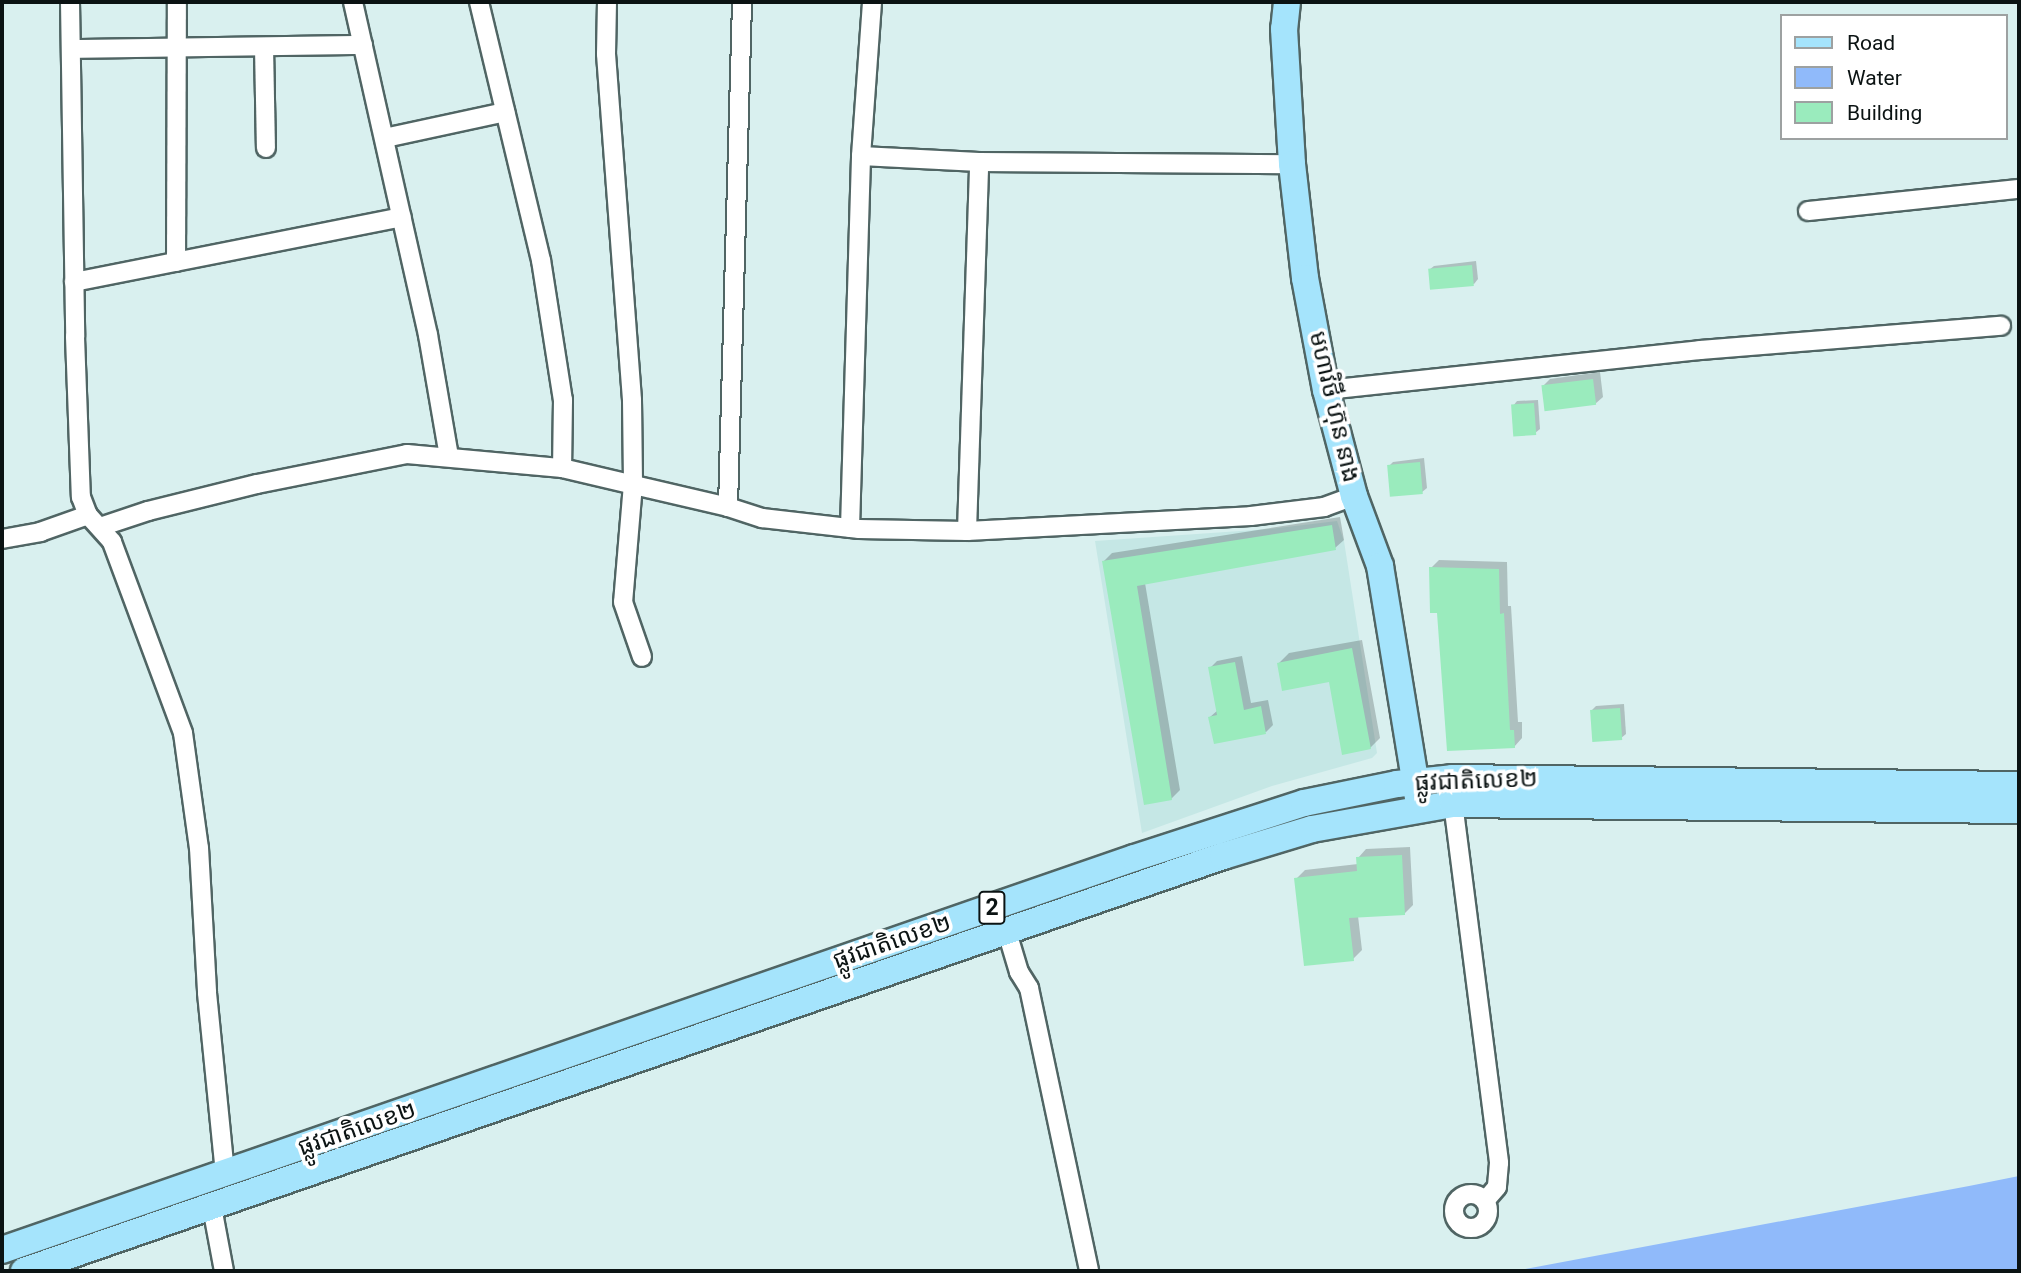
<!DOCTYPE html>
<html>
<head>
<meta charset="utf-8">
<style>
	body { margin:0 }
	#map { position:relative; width:2021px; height:1273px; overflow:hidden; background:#d9f0ef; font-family:Roboto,"Noto Sans Khmer",sans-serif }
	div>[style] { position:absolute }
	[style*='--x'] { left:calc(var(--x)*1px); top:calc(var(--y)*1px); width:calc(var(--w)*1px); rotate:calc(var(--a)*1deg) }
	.built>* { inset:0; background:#c5e7e5 }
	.water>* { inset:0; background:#90bafa }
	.shadow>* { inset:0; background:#0003 }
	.building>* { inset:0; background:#9aebbd; transform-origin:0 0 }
	.roads { filter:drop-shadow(2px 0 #506564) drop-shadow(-2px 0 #506564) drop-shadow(0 2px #506564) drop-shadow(0 -2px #506564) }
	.street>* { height:18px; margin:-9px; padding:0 9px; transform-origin:9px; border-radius:9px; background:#fff }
	.street>.ring { margin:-9px; padding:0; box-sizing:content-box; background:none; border:18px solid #fff; border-radius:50% }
	.primary>* { height:26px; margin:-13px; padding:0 13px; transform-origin:13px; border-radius:13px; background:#a5e4fc }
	span { translate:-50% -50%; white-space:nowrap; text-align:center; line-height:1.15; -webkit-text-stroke:7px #fff; paint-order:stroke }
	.shield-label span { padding:2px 5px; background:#fff; border:2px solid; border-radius:5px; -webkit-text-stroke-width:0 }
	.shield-label { font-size:23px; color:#0b1313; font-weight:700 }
	.street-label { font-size:24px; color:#0b1313 }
	.frame { position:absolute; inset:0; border:4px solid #0b1313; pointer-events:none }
	.legend { position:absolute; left:1780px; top:14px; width:228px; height:126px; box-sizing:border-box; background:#fff; border:2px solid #9da1a1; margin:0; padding:9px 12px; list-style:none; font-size:21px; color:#0b1313 }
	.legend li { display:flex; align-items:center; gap:14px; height:35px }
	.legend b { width:35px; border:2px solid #9da1a1 }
</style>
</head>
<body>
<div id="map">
	<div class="built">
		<div style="clip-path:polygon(1337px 521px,1344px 541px,1377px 753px,1372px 758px,1272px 786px,1142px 833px,1095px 541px,1269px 529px)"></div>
	</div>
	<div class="water">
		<div style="clip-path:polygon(2019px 1176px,2019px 1271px,1514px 1271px,1969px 1186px)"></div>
	</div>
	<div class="shadow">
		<div style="clip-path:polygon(1476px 261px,1478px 279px,1474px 284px,1429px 270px,1434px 266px)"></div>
		<div style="clip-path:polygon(1600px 372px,1603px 397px,1595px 404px,1543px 386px,1550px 379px)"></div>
		<div style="clip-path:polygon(1538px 400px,1540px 429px,1535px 433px,1513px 406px,1517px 401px)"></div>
		<div style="clip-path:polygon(1424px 458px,1427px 488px,1422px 492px,1389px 466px,1393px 462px)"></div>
		<div style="clip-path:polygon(1340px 517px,1344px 540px,1335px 548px,1145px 583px,1180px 790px,1171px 799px,1104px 561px,1112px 553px)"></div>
		<div style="clip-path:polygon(1439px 560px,1507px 562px,1508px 606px,1511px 606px,1518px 722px,1522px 722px,1522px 738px,1514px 747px,1438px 612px,1431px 568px)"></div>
		<div style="clip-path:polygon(1362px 640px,1380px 738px,1370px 748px,1330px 680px,1279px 663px,1289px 653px)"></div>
		<div style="clip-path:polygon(1242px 656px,1251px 703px,1268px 700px,1273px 725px,1266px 732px,1210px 717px,1218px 710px,1210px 668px,1217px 661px)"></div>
		<div style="clip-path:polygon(1624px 704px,1626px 734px,1621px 738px,1592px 710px,1596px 706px)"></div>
		<div style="clip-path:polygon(1410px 847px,1413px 905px,1404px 914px,1358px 916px,1362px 950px,1353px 959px,1296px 879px,1305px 870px,1358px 864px,1358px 858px,1366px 849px)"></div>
	</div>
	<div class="building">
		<div style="left:1472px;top:265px;width:21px;height:44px;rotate:85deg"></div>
		<div style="left:1593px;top:379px;width:26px;height:52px;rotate:83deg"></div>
		<div style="left:1534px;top:403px;width:32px;height:23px;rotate:86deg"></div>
		<div style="left:1420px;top:462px;width:32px;height:33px;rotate:85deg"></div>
		<div style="clip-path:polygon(1332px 525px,1336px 550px,1137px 586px,1172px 800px,1144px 805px,1102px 561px)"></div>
		<div style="clip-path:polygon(1429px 567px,1499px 569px,1500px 614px,1504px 613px,1510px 730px,1514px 730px,1515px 748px,1447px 751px,1437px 613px,1430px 613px)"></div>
		<div style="clip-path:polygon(1352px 648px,1371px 749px,1342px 755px,1329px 682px,1282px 691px,1277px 663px)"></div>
		<div style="clip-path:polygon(1235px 662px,1244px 710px,1261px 706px,1266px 734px,1214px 744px,1208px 717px,1217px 715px,1208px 667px)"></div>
		<div style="left:1620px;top:708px;width:32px;height:30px;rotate:86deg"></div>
		<div style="clip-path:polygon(1402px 855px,1405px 915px,1349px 918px,1354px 961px,1304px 966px,1294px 878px,1357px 871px,1356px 857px)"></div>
	</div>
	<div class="roads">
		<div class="street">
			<div style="--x:70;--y:2;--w:335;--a:89.1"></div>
			<div style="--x:75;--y:337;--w:160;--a:87.9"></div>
			<div style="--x:81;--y:497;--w:19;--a:69"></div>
			<div style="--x:88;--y:515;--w:36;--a:48"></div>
			<div style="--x:112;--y:542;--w:204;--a:69.6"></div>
			<div style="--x:183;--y:733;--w:116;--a:82.1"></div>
			<div style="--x:199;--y:848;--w:145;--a:86.8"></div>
			<div style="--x:207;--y:993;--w:181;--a:84.3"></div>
			<div style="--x:353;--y:2;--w:341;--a:77.3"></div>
			<div style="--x:428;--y:335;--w:123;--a:80.2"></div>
			<div style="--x:479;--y:2;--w:265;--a:76.5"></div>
			<div style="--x:541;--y:260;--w:142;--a:81.1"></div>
			<div style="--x:563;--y:400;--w:68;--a:90.8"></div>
			<div style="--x:607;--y:2;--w:52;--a:91.1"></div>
			<div style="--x:606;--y:54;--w:347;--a:85.7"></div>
			<div style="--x:632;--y:400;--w:84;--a:89.3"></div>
			<div style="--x:633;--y:484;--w:118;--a:94.8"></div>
			<div style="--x:623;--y:602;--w:58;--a:70.9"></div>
			<div style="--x:264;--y:47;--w:101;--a:88.9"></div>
			<div style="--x:72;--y:49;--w:291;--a:-0.8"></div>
			<div style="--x:385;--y:138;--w:123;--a:-12.2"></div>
			<div style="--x:861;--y:156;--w:118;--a:2.9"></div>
			<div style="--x:979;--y:162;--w:313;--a:0.4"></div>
			<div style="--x:1808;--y:211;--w:212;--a:-6"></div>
			<div style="--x:176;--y:262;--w:260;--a:-89.8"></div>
			<div style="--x:74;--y:282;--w:334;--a:-11.2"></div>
			<div style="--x:1326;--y:390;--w:376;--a:-6.1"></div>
			<div style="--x:1700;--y:350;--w:302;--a:-4.6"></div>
			<div style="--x:728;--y:507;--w:505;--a:-88.41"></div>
			<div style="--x:100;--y:527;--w:51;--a:-18.4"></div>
			<div style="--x:148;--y:511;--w:112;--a:-13.9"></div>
			<div style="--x:257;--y:484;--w:153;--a:-11.3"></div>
			<div style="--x:407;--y:454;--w:156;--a:5.2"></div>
			<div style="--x:562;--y:468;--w:171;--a:13.2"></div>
			<div style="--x:728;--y:507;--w:36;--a:18"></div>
			<div style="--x:762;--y:518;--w:98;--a:6.5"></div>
			<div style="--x:859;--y:529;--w:108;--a:1.1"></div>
			<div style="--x:967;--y:531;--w:284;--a:-3"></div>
			<div style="--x:1251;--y:516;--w:74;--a:-7"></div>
			<div style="--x:1324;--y:507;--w:32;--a:-20"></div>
			<div style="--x:850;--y:528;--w:372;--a:-88.3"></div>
			<div style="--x:861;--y:156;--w:154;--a:-85.9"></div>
			<div style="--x:967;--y:531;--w:369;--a:-88.1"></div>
			<div style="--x:2;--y:539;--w:39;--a:-10"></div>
			<div style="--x:40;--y:532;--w:51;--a:-19.5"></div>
			<div style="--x:1452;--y:795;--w:371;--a:82.7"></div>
			<div style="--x:1499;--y:1163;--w:24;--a:95"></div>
			<div style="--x:1497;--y:1187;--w:18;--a:131"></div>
			<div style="--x:1007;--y:932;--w:42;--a:73.3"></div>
			<div style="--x:1019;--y:972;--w:19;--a:58"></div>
			<div style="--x:1029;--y:988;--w:289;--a:78"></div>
			<div class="ring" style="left:1454px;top:1194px;width:16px;height:16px"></div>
			<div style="--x:212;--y:1207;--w:65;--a:79.4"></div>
		</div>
		<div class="primary">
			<div style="--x:1287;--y:2;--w:27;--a:96"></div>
			<div style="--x:1284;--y:29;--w:135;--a:86.6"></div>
			<div style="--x:1292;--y:164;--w:115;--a:83.5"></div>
			<div style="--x:1305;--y:278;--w:114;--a:79.4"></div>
			<div style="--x:1326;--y:390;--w:110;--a:75.2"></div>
			<div style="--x:1354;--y:496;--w:75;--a:69.6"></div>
			<div style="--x:1380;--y:566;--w:236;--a:80.7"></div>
			<div style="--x:2;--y:1250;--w:1198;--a:-19.1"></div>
			<div style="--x:1134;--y:858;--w:179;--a:-17.9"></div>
			<div style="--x:1304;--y:803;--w:95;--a:-11.5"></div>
			<div style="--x:1397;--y:784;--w:55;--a:-6.2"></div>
			<div style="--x:1452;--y:778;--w:567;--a:0.71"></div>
			<div style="--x:24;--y:1271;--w:1269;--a:-19.09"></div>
			<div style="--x:1223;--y:856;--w:93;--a:-16.9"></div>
			<div style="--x:1312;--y:829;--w:143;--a:-10.1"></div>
			<div style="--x:1453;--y:804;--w:566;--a:0.61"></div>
		</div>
	</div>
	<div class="shield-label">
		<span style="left:992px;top:908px">2</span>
	</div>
	<div class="street-label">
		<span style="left:1334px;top:407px;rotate:77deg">មហាវិថី ហ៊ុន នាង</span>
		<span style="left:1476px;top:781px;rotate:-2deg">ផ្លូវជាតិលេខ២</span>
		<span style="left:892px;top:942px;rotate:-19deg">ផ្លូវជាតិលេខ២</span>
		<span style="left:357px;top:1129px;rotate:-19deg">ផ្លូវជាតិលេខ២</span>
	</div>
	<div class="frame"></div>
	<ul class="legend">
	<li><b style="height:9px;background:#a5e4fc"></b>Road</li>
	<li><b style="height:19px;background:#90bafa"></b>Water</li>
	<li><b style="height:19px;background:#9aebbd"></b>Building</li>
	</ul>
</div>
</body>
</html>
